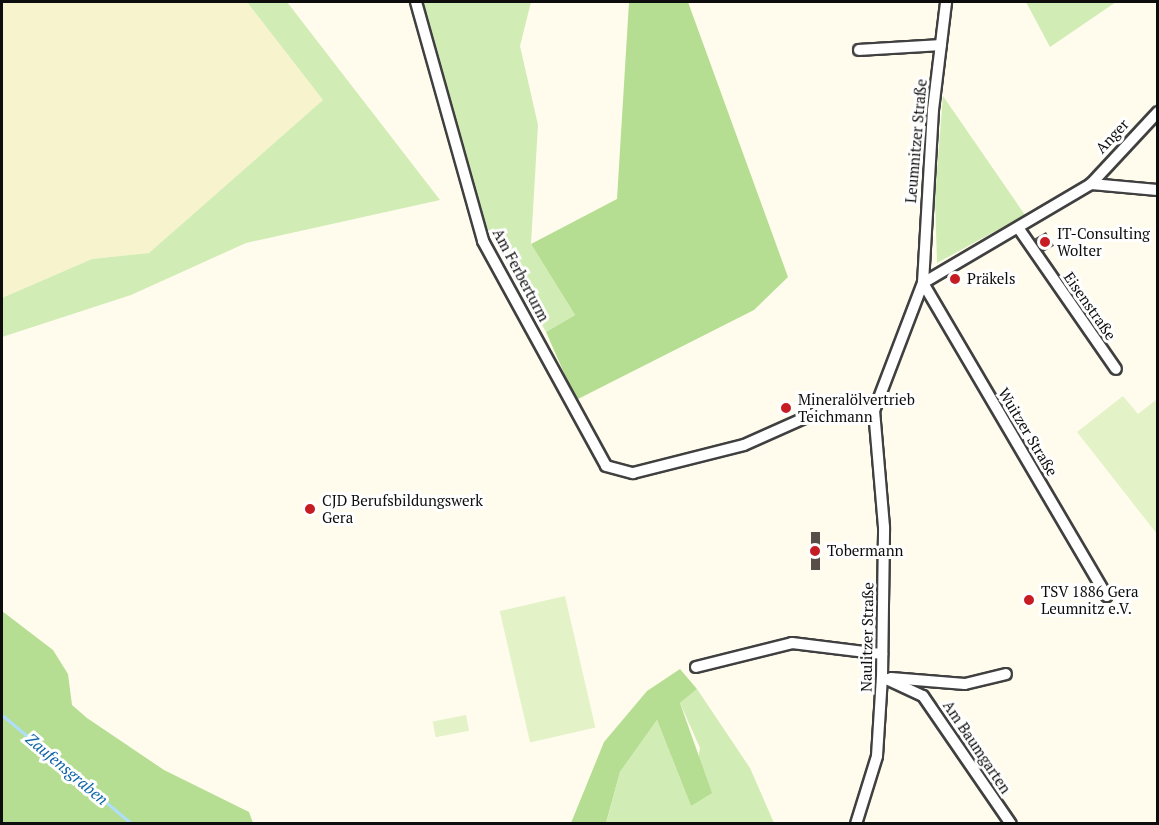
<!DOCTYPE html>
<html>
<head>
<meta charset="utf-8">
<style>
	body { margin:0 }
	#map { position:relative; width:1159px; height:825px; overflow:hidden; background:#fffcee; font-family:"PT Serif",serif }
	div>[style] { position:absolute }
	[style*='--x'] { left:calc(var(--x)*1px); top:calc(var(--y)*1px); width:calc(var(--w)*1px); rotate:calc(var(--a)*1deg) }
	.farmland>* { inset:0; background:#f7f3cc }
	.green>* { inset:0; background:#d1ecb5 }
	.forest>* { inset:0; background:#b5de93 }
	.pitch>* { inset:0; background:#e3f2c7; transform-origin:0 0 }
	.stream>* { height:3px; margin:-1.5px; padding:0 1.5px; transform-origin:1.5px; border-radius:1.5px; background:#afdefa }
	.building>* { inset:0; background:#574e49; transform-origin:0 0 }
	.roads { filter:drop-shadow(2px 0 #404040) drop-shadow(-2px 0 #404040) drop-shadow(0 2px #404040) drop-shadow(0 -2px #404040) }
	.minor>* { height:10px; margin:-5px; padding:0 5px; transform-origin:5px; border-radius:5px; background:#fff }
	.dots>* { width:16px; height:16px; translate:-50% -50%; box-sizing:border-box; border:3px solid #fff; border-radius:50% }
	span { translate:-50% -50%; white-space:nowrap; text-align:center; line-height:1.15; -webkit-text-stroke:6px #fff; paint-order:stroke }
	.street-label { font-size:15px; color:#0d0d0d }
	.poi-label { font-size:15px; color:#0d0d0d }
	.left { translate:0 -50%; text-align:left }
	.water-label { font-size:16px; color:#0f64a7; font-style:italic }
	.frame { position:absolute; inset:0; border:3px solid #0d0d0d; pointer-events:none }
</style>
</head>
<body>
<div id="map">
	<div class="farmland">
		<div style="clip-path:polygon(2px 2px,247px 2px,323px 100px,149px 253px,92px 259px,2px 298px)"></div>
	</div>
	<div class="green">
		<div style="clip-path:polygon(247px 2px,287px 2px,440px 200px,246px 243px,131px 295px,2px 337px,2px 298px,92px 259px,149px 253px,323px 100px)"></div>
		<div style="clip-path:polygon(421px 2px,531px 2px,520px 46px,538px 125px,531px 244px,575px 315px,546px 332px,484px 223px)"></div>
		<div style="clip-path:polygon(1026px 2px,1116px 2px,1050px 47px)"></div>
		<div style="clip-path:polygon(943px 96px,1025px 215px,937px 263px,935px 196px)"></div>
		<div style="clip-path:polygon(697px 689px,750px 768px,774px 823px,606px 824px,620px 772px,657px 720px,691px 806px,700px 748px,680px 703px)"></div>
	</div>
	<div class="forest">
		<div style="clip-path:polygon(629px 2px,688px 2px,788px 277px,754px 310px,576px 400px,546px 332px,575px 315px,531px 244px,617px 199px)"></div>
		<div style="clip-path:polygon(2px 611px,53px 650px,68px 674px,72px 705px,87px 718px,164px 770px,249px 812px,253px 823px,2px 823px)"></div>
		<div style="clip-path:polygon(680px 669px,697px 689px,680px 703px,712px 793px,691px 806px,657px 720px,620px 772px,606px 823px,571px 823px,604px 742px,647px 691px)"></div>
	</div>
	<div class="pitch">
		<div style="clip-path:polygon(1123px 396px,1138px 414px,1157px 399px,1157px 534px,1077px 432px)"></div>
		<div style="left:565px;top:596px;width:135px;height:67px;rotate:77deg"></div>
		<div style="left:466px;top:715px;width:16px;height:34px;rotate:79deg"></div>
	</div>
	<div class="stream">
		<div style="--x:2;--y:715;--w:170;--a:40"></div>
	</div>
	<div class="building">
		<div style="left:1046px;top:232px;width:16px;height:13px;rotate:60deg"></div>
		<div style="left:811px;top:532px;width:9px;height:38px"></div>
	</div>
	<div class="roads">
		<div class="minor">
			<div style="--x:416;--y:2;--w:248;--a:74.3"></div>
			<div style="--x:483;--y:241;--w:256;--a:61.3"></div>
			<div style="--x:606;--y:466;--w:28;--a:15"></div>
			<div style="--x:633;--y:473;--w:114;--a:-14.2"></div>
			<div style="--x:744;--y:445;--w:89;--a:-24"></div>
			<div style="--x:825;--y:409;--w:49;--a:2.3"></div>
			<div style="--x:859;--y:50;--w:82;--a:-3.5"></div>
			<div style="--x:1091;--y:184;--w:98;--a:-47.1"></div>
			<div style="--x:1019;--y:229;--w:170;--a:55.3"></div>
			<div style="--x:923;--y:283;--w:363;--a:59.6"></div>
			<div style="--x:923;--y:283;--w:195;--a:-30.5"></div>
			<div style="--x:1091;--y:184;--w:67;--a:5.1"></div>
			<div style="--x:696;--y:667;--w:99;--a:-14"></div>
			<div style="--x:792;--y:643;--w:91;--a:7"></div>
			<div style="--x:882;--y:677;--w:45;--a:24.9"></div>
			<div style="--x:923;--y:696;--w:155;--a:55.5"></div>
			<div style="--x:891;--y:678;--w:74;--a:4.6"></div>
			<div style="--x:965;--y:684;--w:42;--a:-13.7"></div>
			<div style="--x:856;--y:824;--w:71;--a:-72.8"></div>
			<div style="--x:877;--y:756;--w:79;--a:-86.4"></div>
			<div style="--x:882;--y:677;--w:150;--a:-89.2"></div>
			<div style="--x:884;--y:527;--w:116;--a:-94.9"></div>
			<div style="--x:874;--y:411;--w:137;--a:-69.1"></div>
			<div style="--x:923;--y:283;--w:173;--a:-86.7"></div>
			<div style="--x:933;--y:110;--w:109;--a:-83.1"></div>
		</div>
	</div>
	<div class="dots">
		<div style="left:1045px;top:242px;background:#c61d25"></div>
		<div style="left:955px;top:279px;background:#c61d25"></div>
		<div style="left:786px;top:408px;background:#c61d25"></div>
		<div style="left:310px;top:509px;background:#c61d25"></div>
		<div style="left:815px;top:551px;background:#c61d25"></div>
		<div style="left:1029px;top:600px;background:#c61d25"></div>
	</div>
	<div class="street-label">
		<span style="left:1112px;top:136px;rotate:-47deg">Anger</span>
		<span style="left:916px;top:141px;rotate:-85deg">Leumnitzer Straße</span>
		<span style="left:521px;top:275px;rotate:62deg">Am Ferberturm</span>
		<span style="left:1090px;top:306px;rotate:55deg">Eisenstraße</span>
		<span style="left:1028px;top:432px;rotate:59deg">Wuitzer Straße</span>
		<span style="left:867px;top:637px;rotate:-89deg">Naulitzer Straße</span>
		<span style="left:977px;top:747px;rotate:56deg">Am Baumgarten</span>
	</div>
	<div class="poi-label">
		<span class="left" style="left:1057px;top:242px">IT-Consulting<br>Wolter</span>
		<span class="left" style="left:967px;top:279px">Präkels</span>
		<span class="left" style="left:798px;top:408px">Mineralölvertrieb<br>Teichmann</span>
		<span class="left" style="left:322px;top:509px">CJD Berufsbildungswerk<br>Gera</span>
		<span class="left" style="left:827px;top:551px">Tobermann</span>
		<span class="left" style="left:1041px;top:600px">TSV 1886 Gera<br>Leumnitz e.V.</span>
	</div>
	<div class="water-label">
		<span style="left:67px;top:769px;rotate:40deg">Zaufensgraben</span>
	</div>
	<div class="frame"></div>
</div>
</body>
</html>
